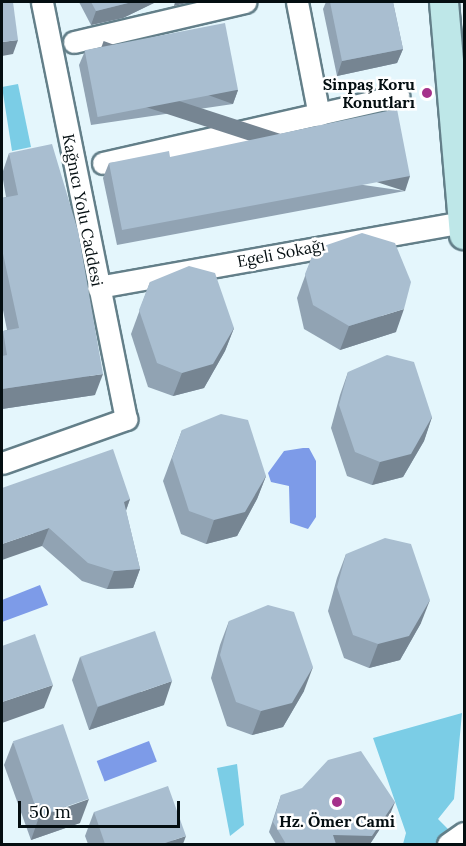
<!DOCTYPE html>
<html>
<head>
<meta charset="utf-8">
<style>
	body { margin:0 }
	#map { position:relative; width:466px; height:846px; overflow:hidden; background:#e4f6fc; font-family:Lora,serif }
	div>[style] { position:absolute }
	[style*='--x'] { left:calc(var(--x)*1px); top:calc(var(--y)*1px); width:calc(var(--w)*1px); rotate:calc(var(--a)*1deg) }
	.green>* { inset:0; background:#7bcde6 }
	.water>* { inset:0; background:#7d9be8; transform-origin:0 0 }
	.roads { filter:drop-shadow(2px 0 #637f89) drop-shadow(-2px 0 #637f89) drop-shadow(0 2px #637f89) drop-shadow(0 -2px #637f89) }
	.street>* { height:21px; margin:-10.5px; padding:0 10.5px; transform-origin:10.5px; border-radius:10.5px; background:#fff }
	.secondary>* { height:28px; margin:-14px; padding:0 14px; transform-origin:14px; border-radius:14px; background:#bee7e8 }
	.wall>* { inset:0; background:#91a3b3 }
	.shaded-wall>* { inset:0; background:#768592; transform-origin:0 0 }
	.building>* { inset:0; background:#a9bed0; transform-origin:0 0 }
	.dots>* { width:16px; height:16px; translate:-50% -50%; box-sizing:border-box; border:3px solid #fff; border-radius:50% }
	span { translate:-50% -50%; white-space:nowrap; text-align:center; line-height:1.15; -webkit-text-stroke:5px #fff; paint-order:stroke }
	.poi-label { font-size:16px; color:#040e11; font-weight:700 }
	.right { translate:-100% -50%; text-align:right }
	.street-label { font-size:16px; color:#040e11 }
	.frame { position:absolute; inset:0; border:3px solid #040e11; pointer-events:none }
	.scale { position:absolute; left:18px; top:801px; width:162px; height:27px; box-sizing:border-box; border:3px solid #040e11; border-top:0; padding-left:8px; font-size:18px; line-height:21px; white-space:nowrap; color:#040e11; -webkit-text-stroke:4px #fff; paint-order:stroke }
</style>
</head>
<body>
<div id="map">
	<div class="green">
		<div style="clip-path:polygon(18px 84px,31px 147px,12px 151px,2px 87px)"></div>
		<div style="clip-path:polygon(462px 713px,454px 799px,438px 819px,452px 833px,435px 844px,403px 844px,406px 833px,373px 738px)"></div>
		<div style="clip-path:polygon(237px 764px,244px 825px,230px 836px,217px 768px)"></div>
	</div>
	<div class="water">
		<div style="clip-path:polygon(303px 448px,309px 448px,316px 461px,316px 517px,308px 529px,290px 523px,289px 486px,271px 482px,268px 473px,284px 451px)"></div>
		<div style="clip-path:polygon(40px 585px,48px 605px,2px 622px,2px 600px)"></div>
		<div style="left:149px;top:741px;width:22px;height:56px;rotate:69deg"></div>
	</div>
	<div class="roads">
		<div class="street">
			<div style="--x:297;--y:2;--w:115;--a:79"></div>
			<div style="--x:74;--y:42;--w:176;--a:-13.2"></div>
			<div style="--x:103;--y:163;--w:303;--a:-12.8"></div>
			<div style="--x:98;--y:287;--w:371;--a:-10.1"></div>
			<div style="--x:2;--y:463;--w:132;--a:-19.5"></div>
			<div style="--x:126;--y:419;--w:425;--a:-101.4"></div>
			<div style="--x:448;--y:844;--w:19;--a:-35"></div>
		</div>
		<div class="secondary">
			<div style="--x:444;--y:2;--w:234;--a:85.1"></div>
		</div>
	</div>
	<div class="wall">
		<div style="clip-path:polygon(79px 2px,156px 2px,123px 18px,91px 25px)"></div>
		<div style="clip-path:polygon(326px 2px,393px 2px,403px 49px,397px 63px,337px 76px,323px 9px)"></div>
		<div style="clip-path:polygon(85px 51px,238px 90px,233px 104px,91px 125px,79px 65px)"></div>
		<div style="clip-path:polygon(9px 153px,95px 395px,2px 409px,2px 334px,3px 331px,7px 330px,2px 305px,2px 198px,6px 197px,2px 174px)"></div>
		<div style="clip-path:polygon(170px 157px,405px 191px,117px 245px,103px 178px,109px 163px)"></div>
		<div style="clip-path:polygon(315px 249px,396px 332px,340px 350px,304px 329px,297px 298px)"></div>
		<div style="clip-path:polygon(150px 282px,234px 328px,225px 351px,204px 388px,173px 396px,148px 387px,131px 334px)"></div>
		<div style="clip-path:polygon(348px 372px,432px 417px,424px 441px,403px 477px,372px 485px,347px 476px,331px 428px,340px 395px)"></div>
		<div style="clip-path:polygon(182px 430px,266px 476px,257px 499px,237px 536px,206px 544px,181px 534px,163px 481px)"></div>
		<div style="clip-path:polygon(2px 488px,130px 499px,126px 511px,140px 569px,133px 588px,107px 589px,82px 581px,42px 546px)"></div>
		<div style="clip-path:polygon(346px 554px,421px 623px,400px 660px,369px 668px,344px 658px,328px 611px,337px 578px)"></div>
		<div style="clip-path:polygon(229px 621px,304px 691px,283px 727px,252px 735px,227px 726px,211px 678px,220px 645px)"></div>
		<div style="clip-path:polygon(80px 657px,164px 705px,89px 730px,72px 680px)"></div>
		<div style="clip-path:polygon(13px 742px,80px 823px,31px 840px,4px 765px)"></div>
		<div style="clip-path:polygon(281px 795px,391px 812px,370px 844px,276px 844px,269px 832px)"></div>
		<div style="clip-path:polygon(94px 812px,183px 844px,88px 844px,85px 836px)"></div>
	</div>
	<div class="shaded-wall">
		<div style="clip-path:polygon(132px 2px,156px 2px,123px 18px,91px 25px,96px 11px)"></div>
		<div style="clip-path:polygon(175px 2px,191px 2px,174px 6px)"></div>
		<div style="clip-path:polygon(18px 40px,13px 54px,2px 56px,2px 42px)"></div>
		<div style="clip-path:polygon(403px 49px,397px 63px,337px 76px,342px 61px)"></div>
		<div style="left:238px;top:90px;width:15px;height:143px;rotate:110deg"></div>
		<div style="left:410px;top:176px;width:16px;height:293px;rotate:108deg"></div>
		<div style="clip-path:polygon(404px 309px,396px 332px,340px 350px,349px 326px)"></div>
		<div style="clip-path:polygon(234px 328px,225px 351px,204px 388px,173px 396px,182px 373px)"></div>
		<div style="clip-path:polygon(103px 374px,95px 395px,2px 409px,2px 389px)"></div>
		<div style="clip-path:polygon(432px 417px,424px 441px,403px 477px,372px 485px,380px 462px)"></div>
		<div style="clip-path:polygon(266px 476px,257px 499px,237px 536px,206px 544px,214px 520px)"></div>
		<div style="clip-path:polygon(130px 499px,123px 518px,124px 502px)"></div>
		<div style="clip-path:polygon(49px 528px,42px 546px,2px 560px,2px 544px)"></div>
		<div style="clip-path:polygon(140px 569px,133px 588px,107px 589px,114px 571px)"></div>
		<div style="clip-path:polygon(430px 600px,421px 623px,400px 660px,369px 668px,378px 644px)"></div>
		<div style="clip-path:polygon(313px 667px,304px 691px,283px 727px,252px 735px,261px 711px)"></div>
		<div style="clip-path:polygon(172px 681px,164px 705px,89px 730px,98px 707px)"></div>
		<div style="clip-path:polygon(53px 685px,44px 708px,2px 723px,2px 702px)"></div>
		<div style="clip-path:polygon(89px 799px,80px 823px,31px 840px,39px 817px)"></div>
		<div style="clip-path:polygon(395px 802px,391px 812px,370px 844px,330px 844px,333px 835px)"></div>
		<div style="clip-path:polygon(186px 836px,183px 844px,162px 844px)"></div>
	</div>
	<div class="building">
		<div style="clip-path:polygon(2px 2px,13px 2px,18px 40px,2px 42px)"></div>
		<div style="clip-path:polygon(91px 2px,132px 2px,96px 11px)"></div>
		<div style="clip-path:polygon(330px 2px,393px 2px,403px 49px,342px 61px)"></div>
		<div style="left:225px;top:23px;width:68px;height:143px;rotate:79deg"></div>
		<div style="clip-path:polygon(397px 109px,410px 176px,122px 230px,109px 163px,169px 151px,170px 157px)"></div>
		<div style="clip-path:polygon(52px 144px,78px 231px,103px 374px,2px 389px,2px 356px,7px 355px,3px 331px,19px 328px,2px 249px,2px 198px,18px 195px,9px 153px)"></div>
		<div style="clip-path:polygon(362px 233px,395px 243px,411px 282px,404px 309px,349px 326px,313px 305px,305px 274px,315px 249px)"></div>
		<div style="clip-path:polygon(189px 266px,215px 273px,234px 328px,213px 364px,182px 373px,157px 363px,139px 310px,150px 282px)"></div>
		<div style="clip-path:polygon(387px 355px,414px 362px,432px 417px,411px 454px,380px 462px,355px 452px,339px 405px,348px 372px)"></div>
		<div style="clip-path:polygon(221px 414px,248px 420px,266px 476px,245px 512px,214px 520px,189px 511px,172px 458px,182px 430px)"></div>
		<div style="clip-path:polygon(113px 449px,130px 499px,124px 502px,140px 569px,114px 571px,88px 563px,49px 528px,2px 544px,2px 488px)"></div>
		<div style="clip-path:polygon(385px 538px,411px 544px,430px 600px,409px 636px,378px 644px,353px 635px,337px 587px,346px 554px)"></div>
		<div style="clip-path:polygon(268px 605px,294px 612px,313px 667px,292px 703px,261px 711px,236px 702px,220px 655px,229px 621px)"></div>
		<div style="left:155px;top:631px;width:53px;height:79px;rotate:71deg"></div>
		<div style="clip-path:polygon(35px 634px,53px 685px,2px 702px,2px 646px)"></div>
		<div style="left:63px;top:724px;width:79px;height:53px;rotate:71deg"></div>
		<div style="clip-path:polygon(361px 751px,395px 802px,372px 836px,333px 835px,336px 844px,286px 844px,273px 822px,281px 795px,302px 788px,328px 760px)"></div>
		<div style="clip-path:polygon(168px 786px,186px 836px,162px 844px,105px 844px,94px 812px)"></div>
	</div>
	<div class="dots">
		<div style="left:427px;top:93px;background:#a5318b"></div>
		<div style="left:337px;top:802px;background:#a5318b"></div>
	</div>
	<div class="poi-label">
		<span class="right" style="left:415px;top:93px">Sinpaş Koru<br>Konutları</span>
		<span style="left:337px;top:821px">Hz. Ömer Cami</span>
	</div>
	<div class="street-label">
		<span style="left:83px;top:210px;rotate:79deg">Kağnıcı Yolu Caddesi</span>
		<span style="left:281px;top:253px;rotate:-11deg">Egeli Sokağı</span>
	</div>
	<div class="frame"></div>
	<div class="scale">50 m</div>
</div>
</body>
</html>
